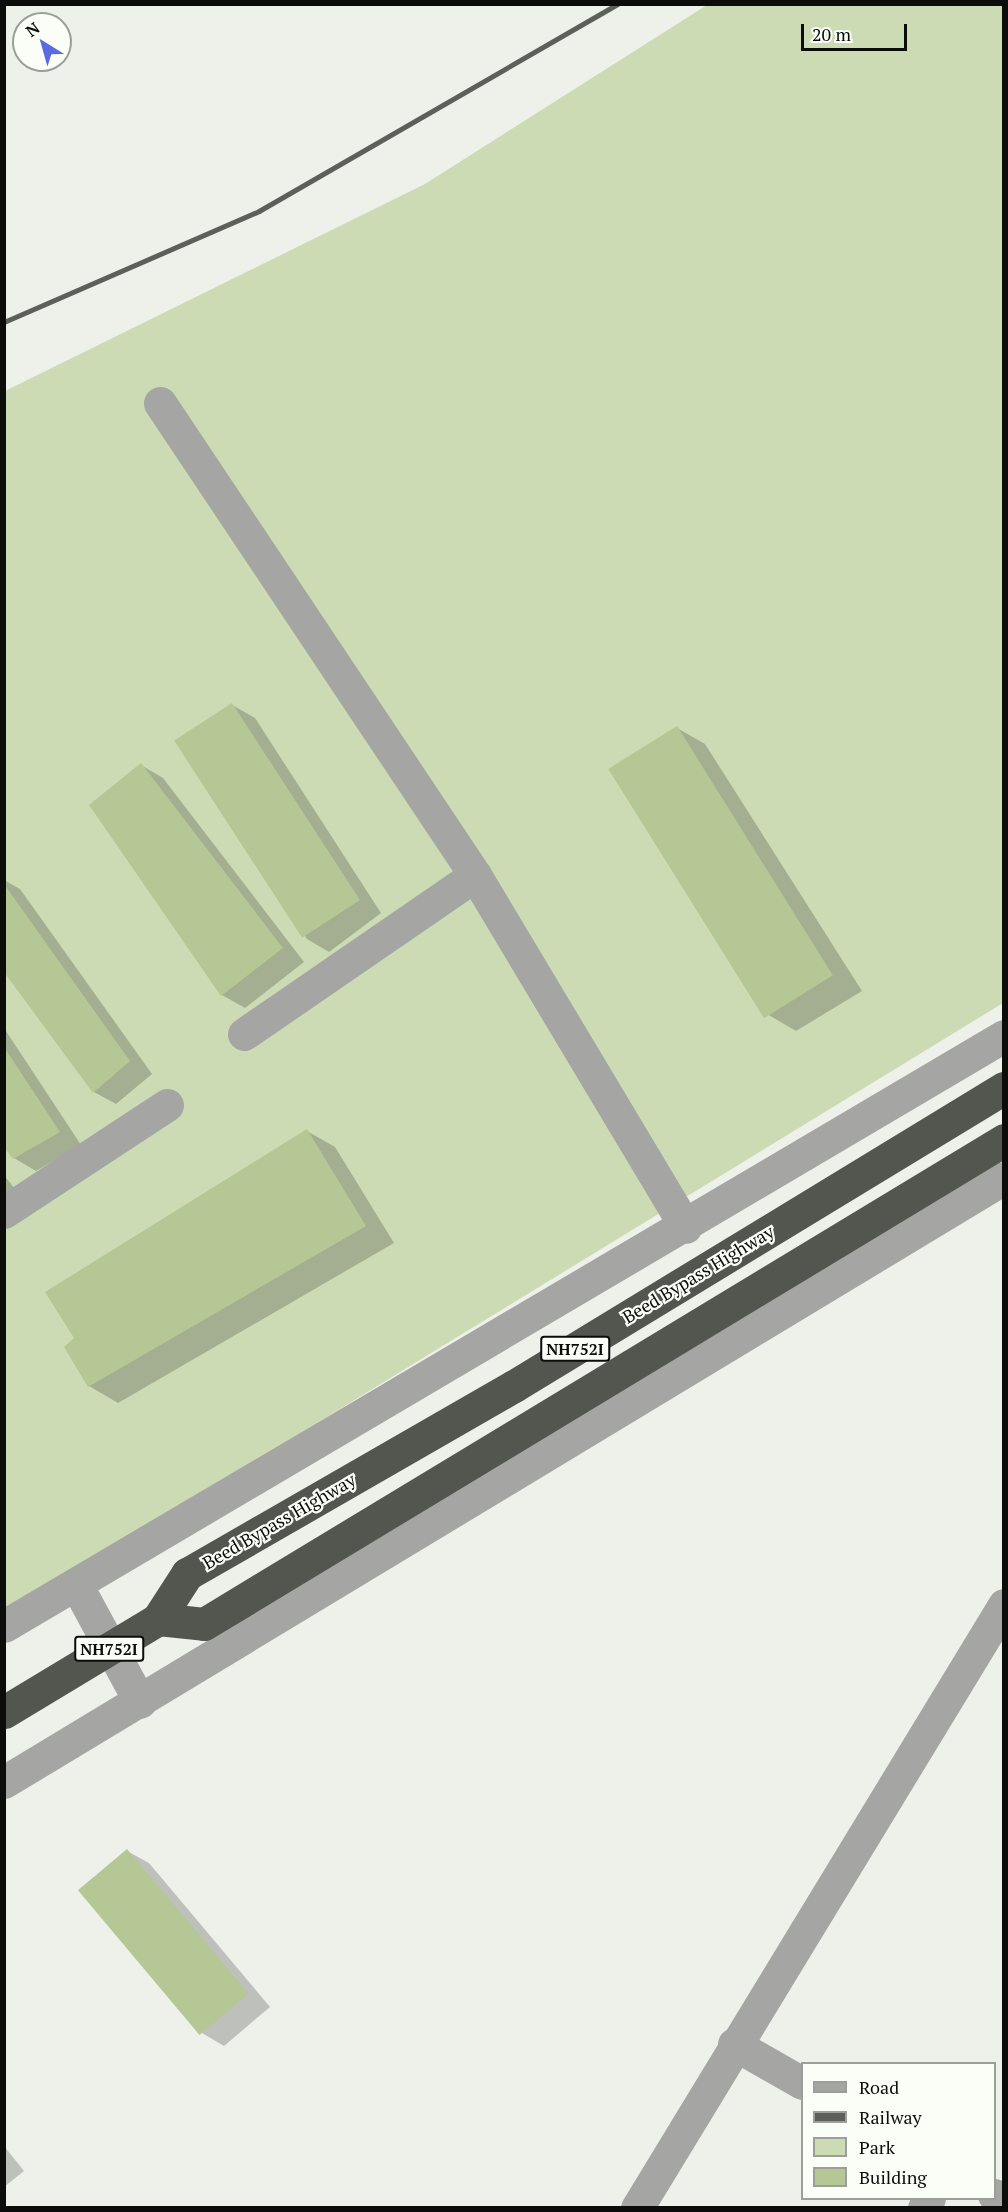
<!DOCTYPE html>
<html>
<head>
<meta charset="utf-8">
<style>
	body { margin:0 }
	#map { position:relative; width:1008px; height:2212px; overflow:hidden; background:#eef1ea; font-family:"PT Serif",serif }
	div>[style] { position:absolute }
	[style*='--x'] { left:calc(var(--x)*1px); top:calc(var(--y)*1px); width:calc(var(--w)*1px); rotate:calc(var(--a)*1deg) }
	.green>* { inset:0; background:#ccdbb4 }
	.shadow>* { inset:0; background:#0003 }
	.building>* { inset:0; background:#b5c794; transform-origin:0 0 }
	.minor>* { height:33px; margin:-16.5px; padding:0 16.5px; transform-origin:16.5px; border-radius:16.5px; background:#a5a6a4 }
	.highway>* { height:33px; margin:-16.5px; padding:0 16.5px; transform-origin:16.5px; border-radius:16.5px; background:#53554f }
	.rail>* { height:4.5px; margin:-2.25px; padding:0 2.25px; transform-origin:2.25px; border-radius:2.25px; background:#5d5f5b }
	span { translate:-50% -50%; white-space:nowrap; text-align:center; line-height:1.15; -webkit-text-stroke:4.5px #fbfef7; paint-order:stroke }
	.shield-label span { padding:2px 4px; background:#fbfef7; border:2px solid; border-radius:4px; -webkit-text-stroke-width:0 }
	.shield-label { font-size:16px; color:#0c0d0b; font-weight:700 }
	.street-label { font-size:18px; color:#0c0d0b }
	.frame { position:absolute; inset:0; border:6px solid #0c0d0b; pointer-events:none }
	.legend { position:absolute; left:801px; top:2062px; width:195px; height:138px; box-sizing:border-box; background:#fbfef7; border:2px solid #9b9e99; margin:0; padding:8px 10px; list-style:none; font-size:18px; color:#0c0d0b }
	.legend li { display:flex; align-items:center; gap:12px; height:30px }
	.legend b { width:30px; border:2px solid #9b9e99 }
	.north { position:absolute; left:12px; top:12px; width:60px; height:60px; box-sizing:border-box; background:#fbfef7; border:2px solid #9b9e99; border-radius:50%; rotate:323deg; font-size:16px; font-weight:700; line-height:24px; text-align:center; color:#0c0d0b }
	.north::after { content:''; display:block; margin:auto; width:21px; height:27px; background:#5b6ae1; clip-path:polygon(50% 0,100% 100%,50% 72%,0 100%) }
	.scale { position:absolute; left:801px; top:24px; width:106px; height:27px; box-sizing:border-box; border:3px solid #0c0d0b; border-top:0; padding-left:8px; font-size:18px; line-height:21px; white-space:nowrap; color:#0c0d0b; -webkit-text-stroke:4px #fbfef7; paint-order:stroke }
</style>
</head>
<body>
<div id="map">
	<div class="green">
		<div style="clip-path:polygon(707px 5px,1003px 5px,1003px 1003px,5px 1614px,5px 391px,425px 184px)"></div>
	</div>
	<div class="shadow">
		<div style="clip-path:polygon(232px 705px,255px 718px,381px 913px,329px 952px,307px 939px,179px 746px)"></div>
		<div style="clip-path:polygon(677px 728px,705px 744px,862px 991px,796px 1031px,767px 1014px)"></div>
		<div style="clip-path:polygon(141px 765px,163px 778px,304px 962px,245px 1008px,222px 995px)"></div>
		<div style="clip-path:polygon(4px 880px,20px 889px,152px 1074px,116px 1104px,94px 1092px,4px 969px)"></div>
		<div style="clip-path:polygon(4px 1028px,81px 1145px,36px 1171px,14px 1158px,4px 1144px)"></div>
		<div style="clip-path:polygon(307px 1131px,335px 1147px,394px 1243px,118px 1403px,89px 1386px,66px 1347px)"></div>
		<div style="clip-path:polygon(4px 1175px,18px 1193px,4px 1204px)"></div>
		<div style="clip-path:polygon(127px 1851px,149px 1863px,270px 2007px,224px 2046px,202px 2033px)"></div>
		<div style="clip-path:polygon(4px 2146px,24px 2171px,4px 2187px)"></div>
	</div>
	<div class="building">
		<div style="left:232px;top:703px;width:235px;height:69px;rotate:57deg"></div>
		<div style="left:677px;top:726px;width:294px;height:81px;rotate:58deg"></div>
		<div style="clip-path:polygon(141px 763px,283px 948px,221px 996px,89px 805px)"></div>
		<div style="clip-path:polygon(4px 884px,130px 1061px,93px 1093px,4px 972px)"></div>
		<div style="clip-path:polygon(4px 1047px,60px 1132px,13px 1159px,4px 1147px)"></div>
		<div style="clip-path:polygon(307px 1129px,366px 1226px,88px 1387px,64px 1347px,74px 1338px,45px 1292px)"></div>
		<div style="left:127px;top:1849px;width:189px;height:64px;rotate:50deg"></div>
	</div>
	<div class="minor">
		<div style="--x:160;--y:403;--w:567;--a:56.28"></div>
		<div style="--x:475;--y:875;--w:410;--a:59.1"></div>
		<div style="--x:244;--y:1034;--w:280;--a:-34.5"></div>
		<div style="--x:4;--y:1212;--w:195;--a:-33.3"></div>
		<div style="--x:76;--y:1584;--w:134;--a:61.5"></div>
		<div style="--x:4;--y:1626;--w:1161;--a:-30.54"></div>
		<div style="--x:4;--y:1782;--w:1168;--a:-31.13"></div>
		<div style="--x:734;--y:2044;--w:78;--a:29.8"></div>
		<div style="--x:994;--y:2195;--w:11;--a:27"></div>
		<div style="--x:637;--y:2208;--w:706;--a:-58.67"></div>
		<div style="--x:924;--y:2208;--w:11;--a:-63"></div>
	</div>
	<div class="highway">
		<div style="--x:158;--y:1619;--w:46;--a:6.2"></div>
		<div style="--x:204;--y:1624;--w:935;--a:-31.17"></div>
		<div style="--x:4;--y:1712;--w:180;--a:-31.1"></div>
		<div style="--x:158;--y:1619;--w:54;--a:-57.2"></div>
		<div style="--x:187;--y:1574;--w:377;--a:-29.9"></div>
		<div style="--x:514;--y:1386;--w:574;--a:-31.31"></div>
	</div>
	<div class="rail">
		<div style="--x:4;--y:322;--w:278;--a:-23.5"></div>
		<div style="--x:259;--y:211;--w:414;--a:-30"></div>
	</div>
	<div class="shield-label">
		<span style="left:575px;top:1349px">NH752I</span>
		<span style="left:109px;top:1649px">NH752I</span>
	</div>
	<div class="street-label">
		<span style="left:698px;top:1274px;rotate:-31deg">Beed Bypass Highway</span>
		<span style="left:279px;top:1521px;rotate:-30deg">Beed Bypass Highway</span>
	</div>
	<div class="frame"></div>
	<ul class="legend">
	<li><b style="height:8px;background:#a5a6a4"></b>Road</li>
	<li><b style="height:8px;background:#5d5f5b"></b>Railway</li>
	<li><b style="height:16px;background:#ccdbb4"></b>Park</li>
	<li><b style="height:16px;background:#b5c794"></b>Building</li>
	</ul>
	<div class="north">N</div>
	<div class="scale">20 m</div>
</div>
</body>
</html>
